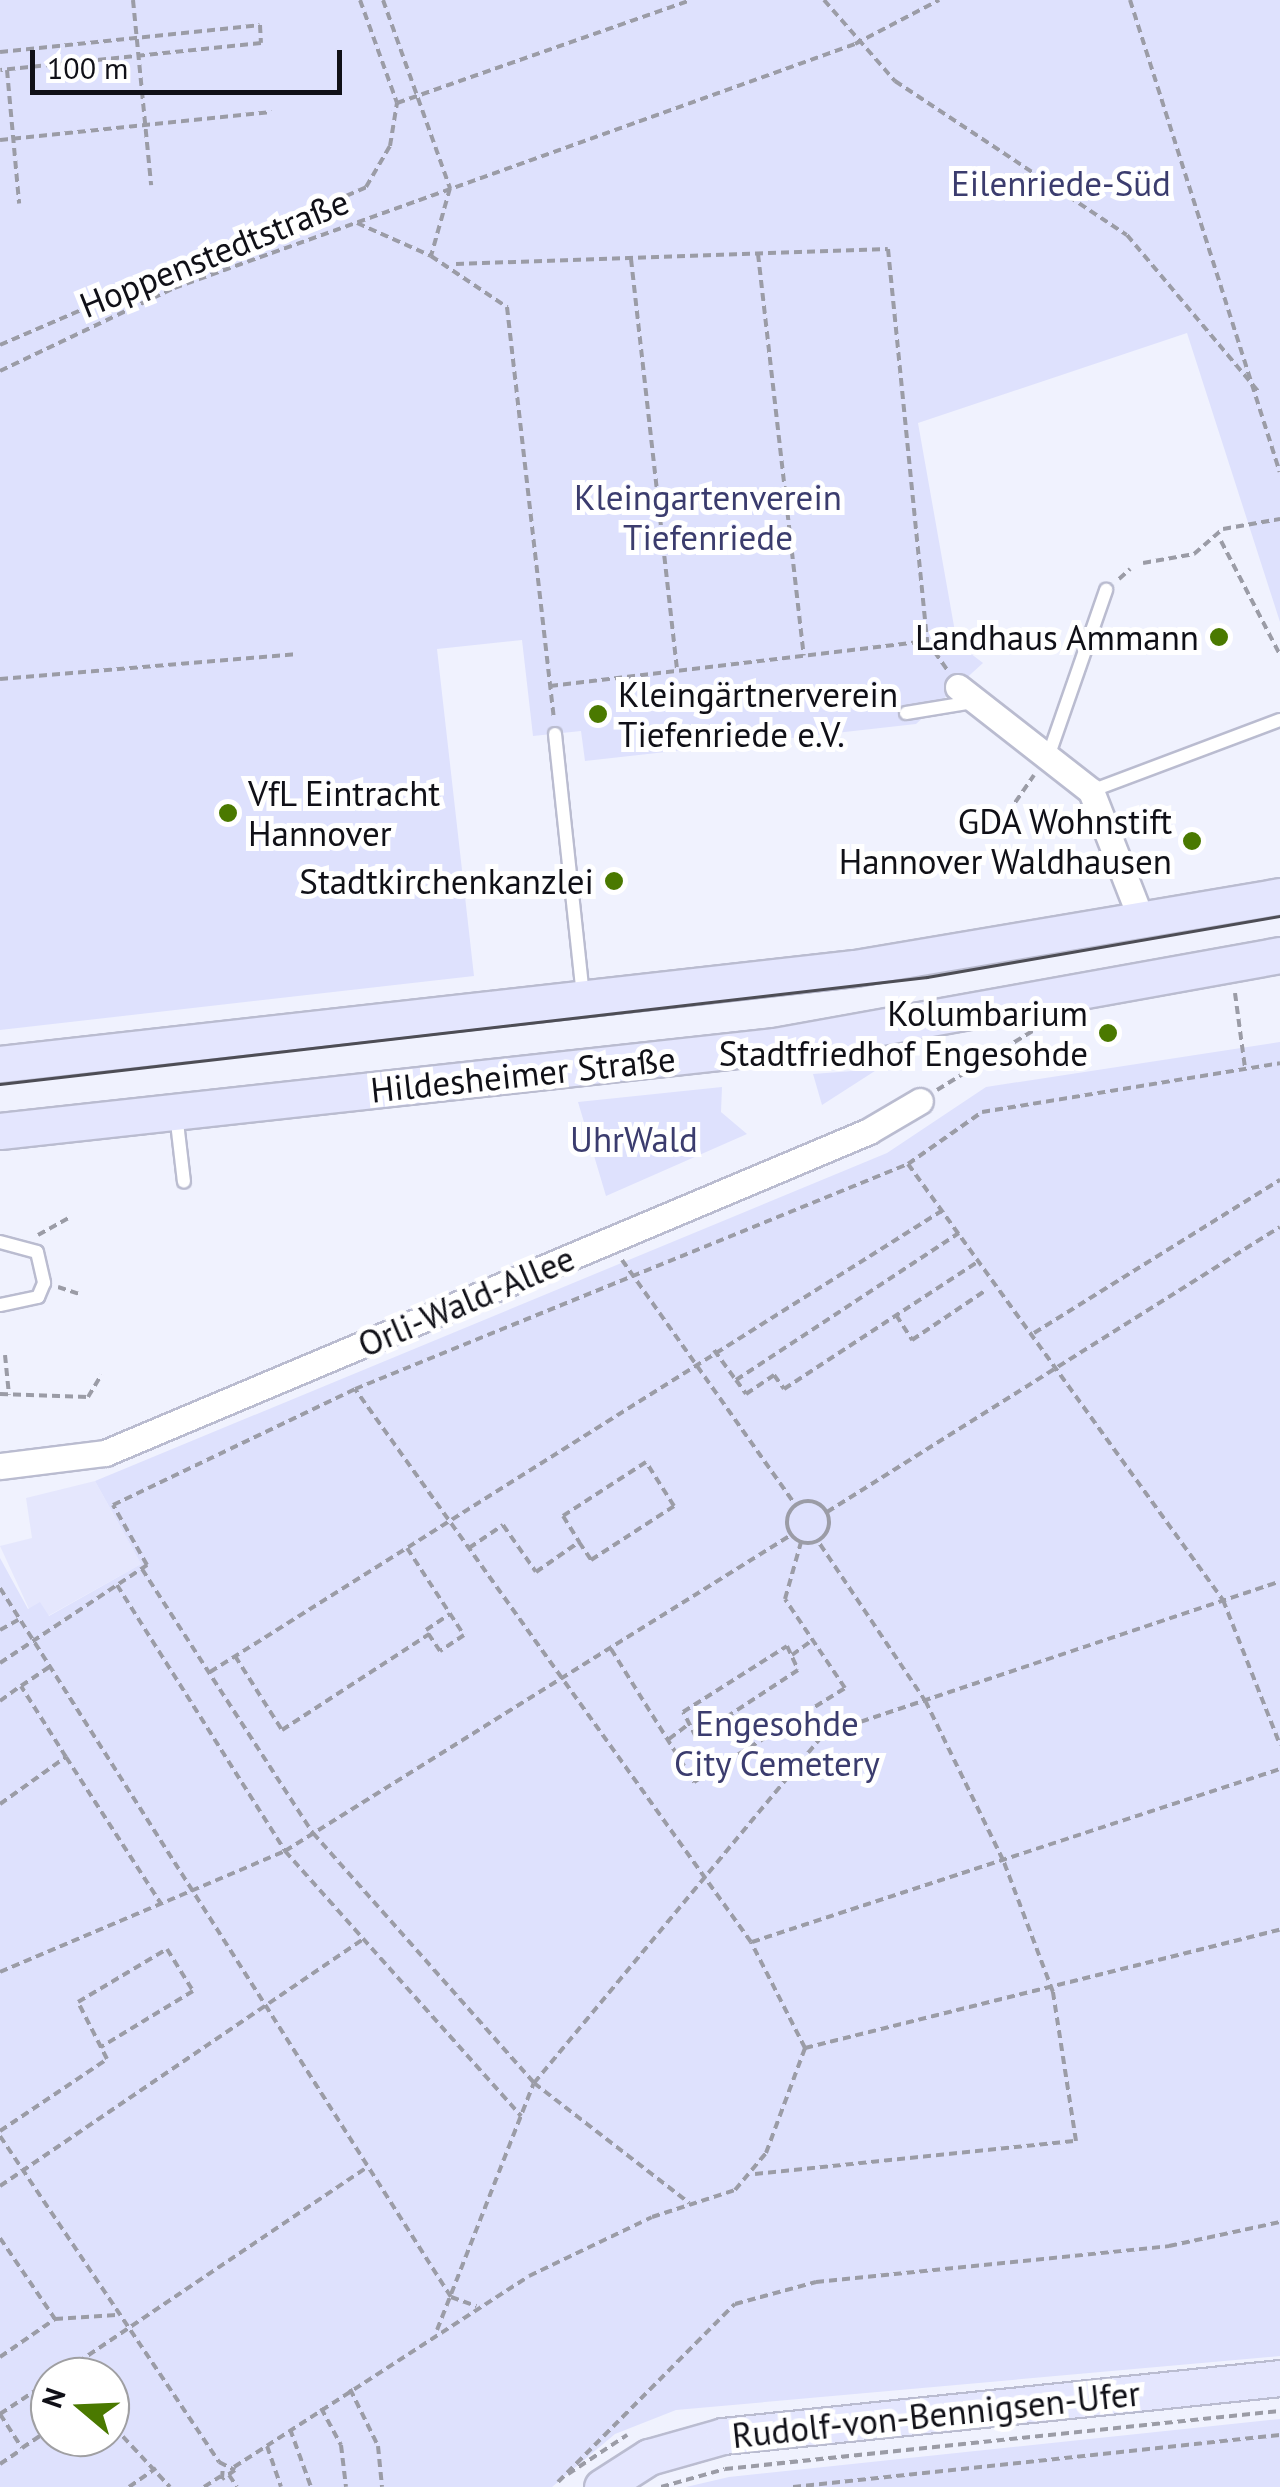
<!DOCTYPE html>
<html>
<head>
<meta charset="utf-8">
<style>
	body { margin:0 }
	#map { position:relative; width:1280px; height:2487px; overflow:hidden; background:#f0f2fe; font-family:"PT Sans",sans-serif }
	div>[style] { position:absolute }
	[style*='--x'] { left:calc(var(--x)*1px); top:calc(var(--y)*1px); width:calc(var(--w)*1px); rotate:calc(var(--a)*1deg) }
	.built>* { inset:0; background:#e5e7fd }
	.green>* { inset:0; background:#dee1fd }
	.path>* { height:4px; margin-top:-2px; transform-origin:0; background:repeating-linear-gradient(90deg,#9b9ca6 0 8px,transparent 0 13px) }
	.path>.ring { margin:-2px; padding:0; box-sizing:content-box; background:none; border:4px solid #9b9ca6; border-radius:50% }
	.roads { filter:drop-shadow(2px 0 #babcd0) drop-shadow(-2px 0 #babcd0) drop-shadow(0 2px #babcd0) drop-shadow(0 -2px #babcd0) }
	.lane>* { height:12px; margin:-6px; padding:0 6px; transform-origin:6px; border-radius:6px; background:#fff }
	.street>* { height:25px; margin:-12.5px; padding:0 12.5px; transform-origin:12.5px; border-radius:12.5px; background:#fff }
	.secondary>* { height:35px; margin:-17.5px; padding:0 17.5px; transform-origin:17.5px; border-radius:17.5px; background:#e4e6fe }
	.tram>* { height:2.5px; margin:-1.25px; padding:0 1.25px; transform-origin:1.25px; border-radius:1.25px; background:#4d4d55 }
	.dots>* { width:28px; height:28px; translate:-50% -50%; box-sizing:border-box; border:5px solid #fff; border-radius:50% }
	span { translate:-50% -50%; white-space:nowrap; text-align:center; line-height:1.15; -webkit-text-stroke:10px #fff; paint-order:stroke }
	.park-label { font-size:35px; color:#3b3c6e }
	.street-label { font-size:35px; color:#101017 }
	.poi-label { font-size:35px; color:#101017 }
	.right { translate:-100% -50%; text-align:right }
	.left { translate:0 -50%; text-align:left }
	.north { position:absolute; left:30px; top:2357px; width:100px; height:100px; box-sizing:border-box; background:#fff; border:2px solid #9f9fa2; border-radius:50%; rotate:289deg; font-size:28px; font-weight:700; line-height:40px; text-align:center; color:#101017 }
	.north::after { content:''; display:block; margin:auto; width:35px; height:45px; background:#4a7900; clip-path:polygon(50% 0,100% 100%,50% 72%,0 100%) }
	.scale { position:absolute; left:30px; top:50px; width:312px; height:45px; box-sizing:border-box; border:5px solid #101017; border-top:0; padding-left:12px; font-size:30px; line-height:35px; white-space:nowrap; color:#101017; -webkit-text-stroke:8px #fff; paint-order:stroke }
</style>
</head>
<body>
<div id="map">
	<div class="built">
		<div style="clip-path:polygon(95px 1481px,141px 1564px,48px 1616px,29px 1609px,0 1546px,32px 1538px,26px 1498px)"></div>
	</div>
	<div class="green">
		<div style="clip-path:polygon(0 0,1280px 0,1280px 622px,1187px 333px,918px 423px,957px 643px,983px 663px,916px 724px,585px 761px,581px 731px,533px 736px,522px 640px,437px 649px,474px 976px,0 1030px)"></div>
		<div style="clip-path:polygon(evenodd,1280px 1042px,1280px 2356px,676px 2410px,615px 2434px,552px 2487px,0 2487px,0 1558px,28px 1609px,40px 1602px,49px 1616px,141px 1564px,95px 1481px,887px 1153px,986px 1087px,1280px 1042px,50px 2377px,110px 2377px,110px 2437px,50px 2437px,50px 2377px)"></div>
		<div style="clip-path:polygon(878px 1069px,822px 1105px,813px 1074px)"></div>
		<div style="clip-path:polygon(722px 1087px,721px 1112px,747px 1134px,606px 1196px,578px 1102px)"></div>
		<div style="clip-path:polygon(1280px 2419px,1280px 2487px,686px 2487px,729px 2477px)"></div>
	</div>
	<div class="path">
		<div style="--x:133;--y:0;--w:186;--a:84.4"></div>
		<div style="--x:360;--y:0;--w:109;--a:70.2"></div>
		<div style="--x:383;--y:0;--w:200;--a:70.4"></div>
		<div style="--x:450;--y:188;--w:71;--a:105.6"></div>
		<div style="--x:431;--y:256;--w:92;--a:33.9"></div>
		<div style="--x:507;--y:307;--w:415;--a:83.5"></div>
		<div style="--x:824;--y:0;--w:108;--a:48.8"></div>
		<div style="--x:895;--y:81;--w:278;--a:33.6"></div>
		<div style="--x:1127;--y:235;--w:204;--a:50"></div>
		<div style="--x:1130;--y:0;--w:495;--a:72.4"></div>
		<div style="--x:0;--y:52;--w:261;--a:-5.9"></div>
		<div style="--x:260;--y:25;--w:18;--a:87"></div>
		<div style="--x:261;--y:43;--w:262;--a:174.1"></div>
		<div style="--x:7;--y:70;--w:134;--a:84.8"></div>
		<div style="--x:0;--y:140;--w:273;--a:-5.9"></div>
		<div style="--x:357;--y:223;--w:81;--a:24"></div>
		<div style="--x:758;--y:254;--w:404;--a:83.5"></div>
		<div style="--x:631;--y:259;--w:415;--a:83.6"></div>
		<div style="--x:456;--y:264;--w:432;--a:-2"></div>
		<div style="--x:888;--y:249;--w:394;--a:84.3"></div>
		<div style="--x:927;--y:641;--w:35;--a:55"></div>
		<div style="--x:0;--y:345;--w:399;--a:-23.3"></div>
		<div style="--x:366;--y:187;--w:48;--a:-59.7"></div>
		<div style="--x:390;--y:146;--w:44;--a:-80.8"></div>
		<div style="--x:397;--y:103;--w:312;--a:-19.3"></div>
		<div style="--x:0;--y:371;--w:193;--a:-25.5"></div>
		<div style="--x:174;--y:288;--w:723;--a:-19.71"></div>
		<div style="--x:855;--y:44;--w:95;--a:-27.6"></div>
		<div style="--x:1221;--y:541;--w:128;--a:62.6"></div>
		<div style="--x:1143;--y:563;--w:52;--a:-10"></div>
		<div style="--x:1194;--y:554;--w:38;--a:-41"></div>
		<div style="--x:1223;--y:529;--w:58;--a:-10"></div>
		<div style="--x:1119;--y:579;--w:15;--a:-42"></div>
		<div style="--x:0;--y:679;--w:296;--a:-4.8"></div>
		<div style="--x:550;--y:686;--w:380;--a:-6.8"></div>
		<div style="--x:1008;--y:813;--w:46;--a:-55.6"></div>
		<div style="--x:1235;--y:993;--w:76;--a:82.4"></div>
		<div style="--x:937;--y:1090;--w:120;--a:-31.7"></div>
		<div style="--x:908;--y:1164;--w:538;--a:54.15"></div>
		<div style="--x:1223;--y:1600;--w:156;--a:68.5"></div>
		<div style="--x:38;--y:1235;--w:38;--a:-29"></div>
		<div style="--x:622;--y:1260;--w:299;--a:54.7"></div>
		<div style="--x:58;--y:1287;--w:22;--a:18"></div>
		<div style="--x:896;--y:1315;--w:30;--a:57"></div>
		<div style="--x:912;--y:1340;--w:89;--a:-34"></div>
		<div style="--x:1034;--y:1333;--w:290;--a:-31.9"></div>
		<div style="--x:714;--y:1350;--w:37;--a:54"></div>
		<div style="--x:736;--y:1380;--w:267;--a:-33.4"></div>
		<div style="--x:5;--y:1355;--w:40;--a:84.3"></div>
		<div style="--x:736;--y:1380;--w:17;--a:54"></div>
		<div style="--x:746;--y:1394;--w:34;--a:-34"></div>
		<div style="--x:774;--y:1375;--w:17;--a:54"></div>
		<div style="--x:784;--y:1389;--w:233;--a:-33.3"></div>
		<div style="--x:0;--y:1394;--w:88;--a:2"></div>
		<div style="--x:88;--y:1397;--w:26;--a:-59"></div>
		<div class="ring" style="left:787px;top:1501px;width:38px;height:38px"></div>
		<div style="--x:827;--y:1512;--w:535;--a:-32.18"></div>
		<div style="--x:407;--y:1548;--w:104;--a:56.8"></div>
		<div style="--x:464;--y:1635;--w:29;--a:146"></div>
		<div style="--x:440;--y:1651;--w:25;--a:-124"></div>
		<div style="--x:426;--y:1630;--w:29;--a:-34"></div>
		<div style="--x:469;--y:1548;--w:41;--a:-34.1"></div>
		<div style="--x:503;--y:1525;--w:57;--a:54.9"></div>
		<div style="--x:536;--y:1572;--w:52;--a:-34.9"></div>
		<div style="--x:579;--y:1542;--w:22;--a:56"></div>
		<div style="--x:591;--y:1560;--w:99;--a:-33"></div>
		<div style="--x:674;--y:1506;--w:52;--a:-122.5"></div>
		<div style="--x:646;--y:1462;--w:99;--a:147"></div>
		<div style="--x:563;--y:1516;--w:31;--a:58"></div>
		<div style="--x:142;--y:1569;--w:315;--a:57.1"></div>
		<div style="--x:313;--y:1833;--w:334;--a:48.5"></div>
		<div style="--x:534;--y:2083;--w:196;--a:37.7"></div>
		<div style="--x:117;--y:1585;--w:315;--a:57.7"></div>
		<div style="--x:285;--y:1851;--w:355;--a:48.3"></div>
		<div style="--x:0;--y:1588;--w:840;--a:57.54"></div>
		<div style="--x:451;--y:2297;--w:27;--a:20"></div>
		<div style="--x:0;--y:1630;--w:21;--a:-29"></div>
		<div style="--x:787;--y:1646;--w:26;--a:65"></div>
		<div style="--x:798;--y:1670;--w:122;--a:146.7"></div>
		<div style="--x:696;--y:1737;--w:28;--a:-117"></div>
		<div style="--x:683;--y:1712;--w:123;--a:-32.4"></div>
		<div style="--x:611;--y:1649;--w:157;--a:58"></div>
		<div style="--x:694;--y:1782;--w:178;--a:-31.9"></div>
		<div style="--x:845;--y:1688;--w:107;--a:-124"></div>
		<div style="--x:785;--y:1599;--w:59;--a:-74.3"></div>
		<div style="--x:792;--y:1655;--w:26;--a:-36"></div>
		<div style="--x:235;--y:1656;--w:88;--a:57.6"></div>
		<div style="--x:282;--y:1730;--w:176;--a:-33.1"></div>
		<div style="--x:0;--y:1663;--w:177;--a:-33.7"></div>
		<div style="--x:147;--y:1565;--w:69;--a:-119.5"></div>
		<div style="--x:113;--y:1505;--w:268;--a:-25.6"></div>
		<div style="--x:355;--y:1389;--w:597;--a:-22.14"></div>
		<div style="--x:908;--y:1164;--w:90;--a:-35.1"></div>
		<div style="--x:982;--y:1112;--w:302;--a:-9.3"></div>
		<div style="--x:210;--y:1672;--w:866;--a:-32.22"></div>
		<div style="--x:0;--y:1701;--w:26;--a:-36"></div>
		<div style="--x:669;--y:1739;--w:25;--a:-37"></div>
		<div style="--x:66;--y:1757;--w:175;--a:57.1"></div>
		<div style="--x:0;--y:1804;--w:81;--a:-35.5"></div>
		<div style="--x:66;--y:1757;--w:84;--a:-122.4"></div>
		<div style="--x:21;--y:1686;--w:34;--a:-34"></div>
		<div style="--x:752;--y:1942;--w:556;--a:-18.14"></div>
		<div style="--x:0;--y:1972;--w:310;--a:-23"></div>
		<div style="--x:285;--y:1851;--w:597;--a:-31.99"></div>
		<div style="--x:805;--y:2048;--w:489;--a:-14"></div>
		<div style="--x:0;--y:2131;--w:129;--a:-33.9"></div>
		<div style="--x:107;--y:2059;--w:64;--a:-117"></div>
		<div style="--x:78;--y:2002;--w:104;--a:-30.8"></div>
		<div style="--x:167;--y:1949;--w:49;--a:58.2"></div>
		<div style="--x:193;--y:1991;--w:108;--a:148.7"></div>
		<div style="--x:0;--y:2136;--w:393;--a:56.1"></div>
		<div style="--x:219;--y:2462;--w:18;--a:27"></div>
		<div style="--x:235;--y:2470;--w:16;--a:145"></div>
		<div style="--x:222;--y:2479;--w:13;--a:-86"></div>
		<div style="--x:755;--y:2174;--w:323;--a:-5.9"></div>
		<div style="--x:1076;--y:2141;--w:151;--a:-98.8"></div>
		<div style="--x:1053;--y:1992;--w:141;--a:-110.7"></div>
		<div style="--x:1003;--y:1860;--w:176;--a:-116"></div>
		<div style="--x:926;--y:1702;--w:194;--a:-123.9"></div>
		<div style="--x:0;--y:2186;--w:440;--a:-34.2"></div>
		<div style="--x:0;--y:2238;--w:98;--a:55.8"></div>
		<div style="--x:437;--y:2330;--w:265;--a:-68.6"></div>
		<div style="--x:534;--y:2083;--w:454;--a:-50.3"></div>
		<div style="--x:824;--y:1734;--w:481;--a:-18.5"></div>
		<div style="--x:0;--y:2357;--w:67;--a:-34.6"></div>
		<div style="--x:55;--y:2319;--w:61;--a:-3.8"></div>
		<div style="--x:56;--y:2377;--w:374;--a:-34"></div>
		<div style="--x:50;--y:2381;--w:60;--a:146.6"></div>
		<div style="--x:0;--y:2414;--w:40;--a:57.1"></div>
		<div style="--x:22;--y:2448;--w:34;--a:-34"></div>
		<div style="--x:350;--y:2389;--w:64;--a:63.8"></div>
		<div style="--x:378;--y:2446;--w:41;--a:84.4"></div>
		<div style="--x:110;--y:2403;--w:22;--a:56"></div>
		<div style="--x:122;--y:2421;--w:10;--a:143"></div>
		<div style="--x:114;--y:2427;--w:82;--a:47"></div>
		<div style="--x:321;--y:2408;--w:42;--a:61.6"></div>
		<div style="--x:341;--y:2445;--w:42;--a:83.2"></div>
		<div style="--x:290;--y:2429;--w:62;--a:70.1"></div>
		<div style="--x:267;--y:2446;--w:43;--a:71.1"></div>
		<div style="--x:0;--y:2464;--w:25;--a:-34"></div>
		<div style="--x:234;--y:2467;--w:351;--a:-32.9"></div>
		<div style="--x:529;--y:2276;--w:136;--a:-25.6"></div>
		<div style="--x:652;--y:2217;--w:87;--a:-18"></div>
		<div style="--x:735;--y:2190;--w:48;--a:-50"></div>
		<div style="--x:766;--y:2153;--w:112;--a:-69.6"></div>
		<div style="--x:805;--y:2048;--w:119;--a:-117"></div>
		<div style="--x:751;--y:1942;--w:680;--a:-125.61"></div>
		<div style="--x:568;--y:2474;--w:71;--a:-33.5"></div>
		<div style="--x:229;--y:2475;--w:14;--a:56"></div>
		<div style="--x:558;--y:2482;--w:251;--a:-45.2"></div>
		<div style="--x:735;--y:2304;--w:84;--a:-15.2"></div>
		<div style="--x:816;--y:2282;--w:355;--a:-5.8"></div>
		<div style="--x:1169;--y:2246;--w:114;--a:-12.2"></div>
		<div style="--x:129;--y:2487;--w:33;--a:-35"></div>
		<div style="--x:204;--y:2487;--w:20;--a:-33"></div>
		<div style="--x:661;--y:2487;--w:66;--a:-15.7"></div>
		<div style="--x:725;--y:2469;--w:558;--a:-5.97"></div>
		<div style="--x:793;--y:2487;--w:490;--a:-6.1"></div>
	</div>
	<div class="roads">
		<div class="lane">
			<div style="--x:906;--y:713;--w:68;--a:-9.3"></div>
			<div style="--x:555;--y:734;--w:262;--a:83.9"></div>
			<div style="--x:1049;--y:754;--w:174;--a:-70.8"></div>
			<div style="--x:1091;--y:791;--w:202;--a:-20.6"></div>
			<div style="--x:176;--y:1114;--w:68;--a:83.3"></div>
			<div style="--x:0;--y:1242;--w:38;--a:15"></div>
			<div style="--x:37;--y:1252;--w:32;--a:77"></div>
			<div style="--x:44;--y:1283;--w:15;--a:113"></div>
			<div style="--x:38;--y:1297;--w:39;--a:168"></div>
		</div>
		<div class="street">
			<div style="--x:958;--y:687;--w:169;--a:38"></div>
			<div style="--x:1091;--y:791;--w:140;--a:68.6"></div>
			<div style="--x:0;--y:1466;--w:106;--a:-7.1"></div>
			<div style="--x:105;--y:1453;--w:829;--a:-22.85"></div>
			<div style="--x:869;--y:1131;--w:59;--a:-30.5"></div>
		</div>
		<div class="secondary">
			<div style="--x:0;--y:1064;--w:860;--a:-6.41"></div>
			<div style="--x:855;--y:968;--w:431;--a:-9.6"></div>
			<div style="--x:0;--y:1131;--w:780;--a:-6.26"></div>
			<div style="--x:775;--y:1046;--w:513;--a:-10.21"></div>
			<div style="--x:602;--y:2487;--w:56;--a:-32.6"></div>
			<div style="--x:649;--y:2457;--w:77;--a:-15.8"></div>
			<div style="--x:723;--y:2436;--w:560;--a:-5.94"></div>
		</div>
	</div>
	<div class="tram">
		<div style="--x:0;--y:1084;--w:933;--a:-6.58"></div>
		<div style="--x:927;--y:977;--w:358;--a:-9.8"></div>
	</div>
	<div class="dots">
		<div style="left:1219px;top:637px;background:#4a7900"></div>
		<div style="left:598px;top:714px;background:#4a7900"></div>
		<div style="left:228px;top:813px;background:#4a7900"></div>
		<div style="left:1192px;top:841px;background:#4a7900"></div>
		<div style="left:614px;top:881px;background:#4a7900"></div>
		<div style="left:1108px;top:1033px;background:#4a7900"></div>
	</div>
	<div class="park-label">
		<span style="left:1061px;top:183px">Eilenriede-Süd</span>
		<span style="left:708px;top:517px">Kleingartenverein<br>Tiefenriede</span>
		<span style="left:634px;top:1139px">UhrWald</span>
		<span style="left:777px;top:1743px">Engesohde<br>City Cemetery</span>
	</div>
	<div class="street-label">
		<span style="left:214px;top:253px;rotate:-22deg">Hoppenstedtstraße</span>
		<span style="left:523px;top:1074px;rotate:-6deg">Hildesheimer Straße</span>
		<span style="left:466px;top:1301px;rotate:-23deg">Orli-Wald-Allee</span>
		<span style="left:936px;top:2414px;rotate:-6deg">Rudolf-von-Bennigsen-Ufer</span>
	</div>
	<div class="poi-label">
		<span class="right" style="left:1199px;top:637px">Landhaus Ammann</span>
		<span class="left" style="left:618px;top:714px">Kleingärtnerverein<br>Tiefenriede e.V.</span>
		<span class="left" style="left:248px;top:813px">VfL Eintracht<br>Hannover</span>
		<span class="right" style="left:1172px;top:841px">GDA Wohnstift<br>Hannover Waldhausen</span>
		<span class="right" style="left:594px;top:881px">Stadtkirchenkanzlei</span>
		<span class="right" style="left:1088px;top:1033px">Kolumbarium<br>Stadtfriedhof Engesohde</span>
	</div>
	<div class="north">N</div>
	<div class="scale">100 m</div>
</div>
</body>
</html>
